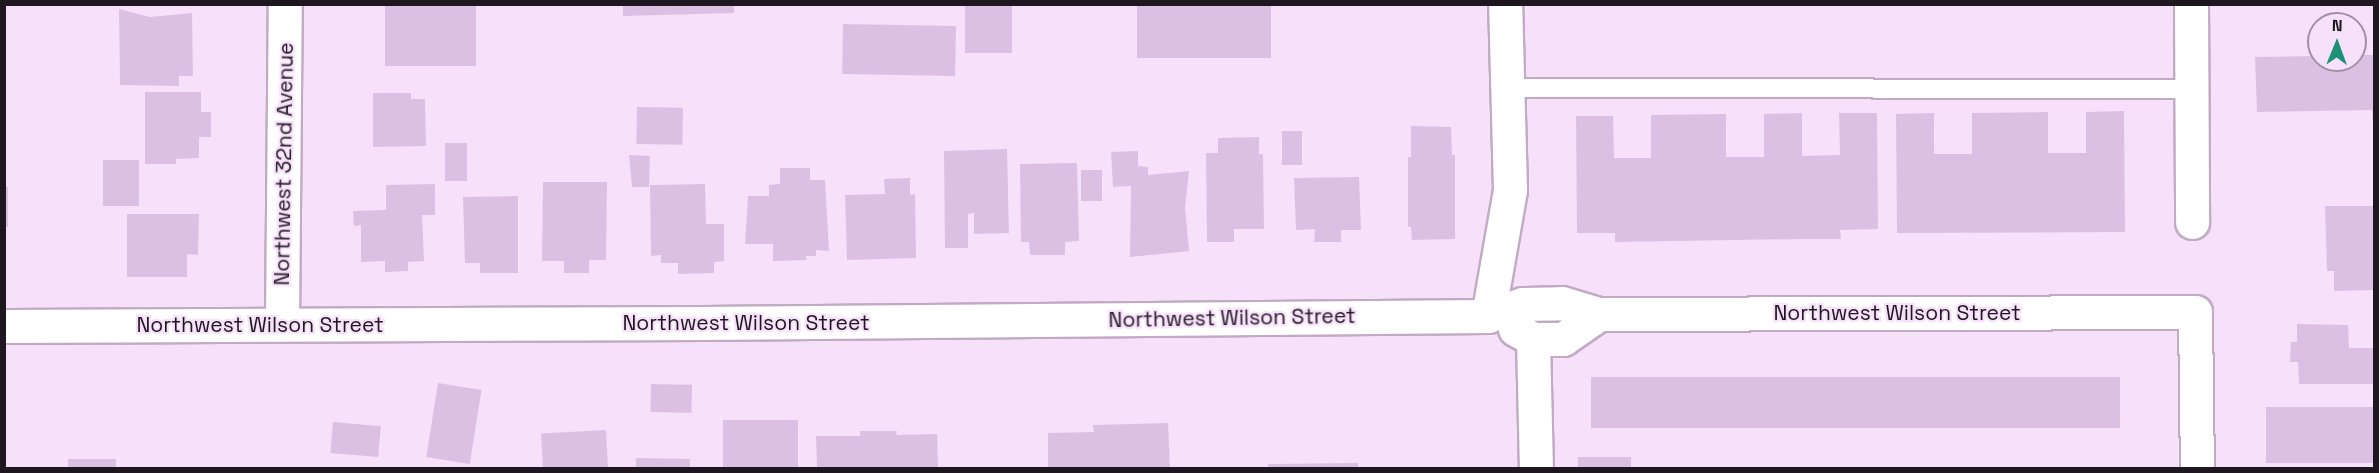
<!DOCTYPE html>
<html>
<head>
<meta charset="utf-8">
<style>
	body { margin:0 }
	#map { position:relative; width:2379px; height:473px; overflow:hidden; background:#f7e1fa; font-family:"Space Grotesk",sans-serif }
	div>[style] { position:absolute }
	[style*='--x'] { left:calc(var(--x)*1px); top:calc(var(--y)*1px); width:calc(var(--w)*1px); rotate:calc(var(--a)*1deg) }
	.building>* { inset:0; background:#dcc0e4; transform-origin:0 0 }
	.roads { filter:drop-shadow(2px 0 #c0abc3) drop-shadow(-2px 0 #c0abc3) drop-shadow(0 2px #c0abc3) drop-shadow(0 -2px #c0abc3) }
	.lane>* { height:18px; margin:-9px; padding:0 9px; transform-origin:9px; border-radius:9px; background:#fff }
	.street>* { height:33px; margin:-16.5px; padding:0 16.5px; transform-origin:16.5px; border-radius:16.5px; background:#fff }
	span { translate:-50% -50%; white-space:nowrap; text-align:center; line-height:1.15; -webkit-text-stroke:4.5px #f7e1fa; paint-order:stroke }
	.street-label { font-size:21px; color:#1f1720 }
	.frame { position:absolute; inset:0; border:6px solid #1f1720; pointer-events:none }
	.north { position:absolute; left:2307px; top:12px; width:60px; height:60px; box-sizing:border-box; background:#f7e1fa; border:2px solid #a190a3; border-radius:50%; rotate:1deg; font-size:16px; font-weight:700; line-height:24px; text-align:center; color:#1f1720 }
	.north::after { content:''; display:block; margin:auto; width:21px; height:27px; background:#1c9175; clip-path:polygon(50% 0,100% 100%,50% 72%,0 100%) }
</style>
</head>
<body>
<div id="map">
	<div class="building">
		<div style="left:385px;top:4px;width:91px;height:62px"></div>
		<div style="clip-path:polygon(623px 4px,734px 4px,734px 13px,623px 16px)"></div>
		<div style="left:965px;top:4px;width:47px;height:49px"></div>
		<div style="left:1137px;top:4px;width:134px;height:54px"></div>
		<div style="clip-path:polygon(119px 9px,150px 17px,192px 13px,193px 76px,179px 76px,179px 86px,120px 85px)"></div>
		<div style="left:843px;top:24px;width:113px;height:50px;rotate:1deg"></div>
		<div style="clip-path:polygon(2355px 55px,2374px 55px,2374px 140px,2372px 110px,2257px 112px,2255px 57px,2319px 56px,2319px 60px,2355px 60px)"></div>
		<div style="clip-path:polygon(145px 92px,201px 92px,201px 112px,211px 112px,211px 137px,199px 137px,199px 158px,176px 159px,176px 164px,145px 164px)"></div>
		<div style="clip-path:polygon(373px 93px,411px 93px,411px 99px,425px 99px,426px 146px,373px 147px)"></div>
		<div style="left:637px;top:107px;width:46px;height:37px;rotate:1deg"></div>
		<div style="clip-path:polygon(2124px 111px,2125px 232px,1897px 233px,1896px 114px,1934px 113px,1934px 154px,1972px 154px,1972px 113px,2048px 112px,2048px 153px,2086px 153px,2086px 112px)"></div>
		<div style="clip-path:polygon(1802px 113px,1802px 156px,1840px 155px,1839px 113px,1877px 113px,1878px 229px,1840px 230px,1841px 239px,1803px 239px,1615px 242px,1615px 233px,1577px 233px,1576px 116px,1613px 116px,1614px 158px,1651px 158px,1651px 115px,1726px 114px,1726px 157px,1764px 157px,1764px 114px)"></div>
		<div style="clip-path:polygon(1411px 126px,1451px 127px,1452px 155px,1455px 155px,1455px 239px,1412px 240px,1411px 227px,1408px 227px,1408px 157px,1411px 157px)"></div>
		<div style="left:1282px;top:131px;width:20px;height:34px"></div>
		<div style="clip-path:polygon(1259px 137px,1259px 154px,1263px 154px,1264px 229px,1234px 229px,1234px 242px,1207px 242px,1206px 153px,1218px 153px,1218px 138px)"></div>
		<div style="left:445px;top:143px;width:22px;height:38px"></div>
		<div style="clip-path:polygon(1007px 149px,1009px 233px,974px 234px,974px 213px,968px 214px,968px 248px,945px 248px,944px 151px)"></div>
		<div style="clip-path:polygon(1138px 151px,1138px 166px,1148px 167px,1148px 175px,1189px 171px,1185px 207px,1189px 251px,1130px 257px,1131px 186px,1113px 187px,1111px 152px)"></div>
		<div style="clip-path:polygon(629px 155px,650px 156px,649px 187px,632px 187px)"></div>
		<div style="left:103px;top:160px;width:36px;height:46px"></div>
		<div style="clip-path:polygon(1077px 163px,1079px 241px,1065px 242px,1065px 255px,1030px 255px,1029px 242px,1021px 242px,1020px 164px)"></div>
		<div style="clip-path:polygon(780px 168px,810px 168px,810px 180px,825px 180px,829px 251px,816px 250px,816px 256px,806px 256px,807px 260px,773px 261px,773px 244px,745px 244px,748px 196px,769px 196px,769px 185px,780px 184px)"></div>
		<div style="left:1081px;top:170px;width:21px;height:31px"></div>
		<div style="clip-path:polygon(1359px 177px,1361px 230px,1341px 230px,1341px 242px,1314px 242px,1315px 229px,1296px 230px,1294px 178px)"></div>
		<div style="clip-path:polygon(910px 178px,910px 195px,915px 194px,916px 258px,847px 260px,845px 195px,885px 194px,884px 179px)"></div>
		<div style="clip-path:polygon(543px 182px,607px 182px,606px 260px,589px 260px,589px 273px,564px 273px,564px 261px,542px 261px)"></div>
		<div style="clip-path:polygon(435px 184px,435px 215px,422px 215px,424px 261px,408px 262px,408px 271px,385px 272px,385px 261px,361px 262px,361px 225px,354px 226px,353px 211px,386px 210px,386px 185px)"></div>
		<div style="clip-path:polygon(705px 184px,706px 224px,724px 224px,724px 261px,714px 262px,714px 273px,678px 274px,678px 263px,661px 263px,661px 255px,651px 256px,650px 185px)"></div>
		<div style="left:4px;top:187px;width:4px;height:40px"></div>
		<div style="clip-path:polygon(518px 196px,518px 273px,480px 273px,480px 263px,465px 263px,463px 197px)"></div>
		<div style="clip-path:polygon(2325px 206px,2374px 206px,2374px 290px,2334px 291px,2334px 271px,2327px 271px)"></div>
		<div style="clip-path:polygon(127px 214px,199px 214px,198px 255px,187px 254px,187px 277px,127px 277px)"></div>
		<div style="clip-path:polygon(2297px 324px,2348px 325px,2349px 348px,2374px 348px,2374px 384px,2299px 384px,2298px 362px,2290px 362px,2291px 342px,2297px 342px)"></div>
		<div style="left:2120px;top:377px;width:51px;height:529px;rotate:90deg"></div>
		<div style="left:438px;top:383px;width:44px;height:75px;rotate:9deg"></div>
		<div style="left:651px;top:384px;width:41px;height:28px;rotate:1deg"></div>
		<div style="left:2374px;top:407px;width:56px;height:108px;rotate:90deg"></div>
		<div style="left:798px;top:420px;width:48px;height:75px;rotate:90deg"></div>
		<div style="left:333px;top:422px;width:48px;height:31px;rotate:5deg"></div>
		<div style="clip-path:polygon(1168px 423px,1170px 468px,1048px 468px,1048px 433px,1094px 432px,1093px 425px)"></div>
		<div style="left:606px;top:430px;width:38px;height:65px;rotate:87deg"></div>
		<div style="clip-path:polygon(860px 431px,897px 431px,896px 435px,937px 434px,938px 468px,817px 468px,816px 436px,860px 436px)"></div>
		<div style="left:1631px;top:457px;width:11px;height:53px;rotate:90deg"></div>
		<div style="left:636px;top:458px;width:54px;height:10px;rotate:1deg"></div>
		<div style="left:116px;top:459px;width:9px;height:48px;rotate:90deg"></div>
		<div style="clip-path:polygon(1358px 463px,1358px 468px,1268px 468px,1268px 464px)"></div>
	</div>
	<div class="roads">
		<div class="lane">
			<div style="--x:1507;--y:88;--w:685;--a:0.08"></div>
		</div>
		<div class="street">
			<div style="--x:2191;--y:4;--w:218;--a:89.7"></div>
			<div style="--x:1488;--y:316;--w:128;--a:-80.1"></div>
			<div style="--x:1510;--y:190;--w:186;--a:-91.5"></div>
			<div style="--x:282;--y:324;--w:320;--a:-89.5"></div>
			<div style="--x:4;--y:326;--w:699;--a:-0.25"></div>
			<div style="--x:703;--y:323;--w:785;--a:-0.51"></div>
			<div style="--x:1488;--y:316;--w:37;--a:-19"></div>
			<div style="--x:1523;--y:304;--w:39;--a:-1"></div>
			<div style="--x:1562;--y:303;--w:39;--a:17"></div>
			<div style="--x:1599;--y:314;--w:596;--a:-0.19"></div>
			<div style="--x:2195;--y:312;--w:156;--a:89.3"></div>
			<div style="--x:1515;--y:329;--w:21;--a:29"></div>
			<div style="--x:1533;--y:339;--w:30;--a:0"></div>
			<div style="--x:1563;--y:339;--w:44;--a:-34.8"></div>
			<div style="--x:1533;--y:339;--w:129;--a:88.7"></div>
		</div>
	</div>
	<div class="street-label">
		<span style="left:284px;top:164px;rotate:-89deg">Northwest 32nd Avenue</span>
		<span style="left:1897px;top:313px">Northwest Wilson Street</span>
		<span style="left:1232px;top:318px;rotate:-1deg">Northwest Wilson Street</span>
		<span style="left:746px;top:323px">Northwest Wilson Street</span>
		<span style="left:260px;top:325px">Northwest Wilson Street</span>
	</div>
	<div class="frame"></div>
	<div class="north">N</div>
</div>
</body>
</html>
